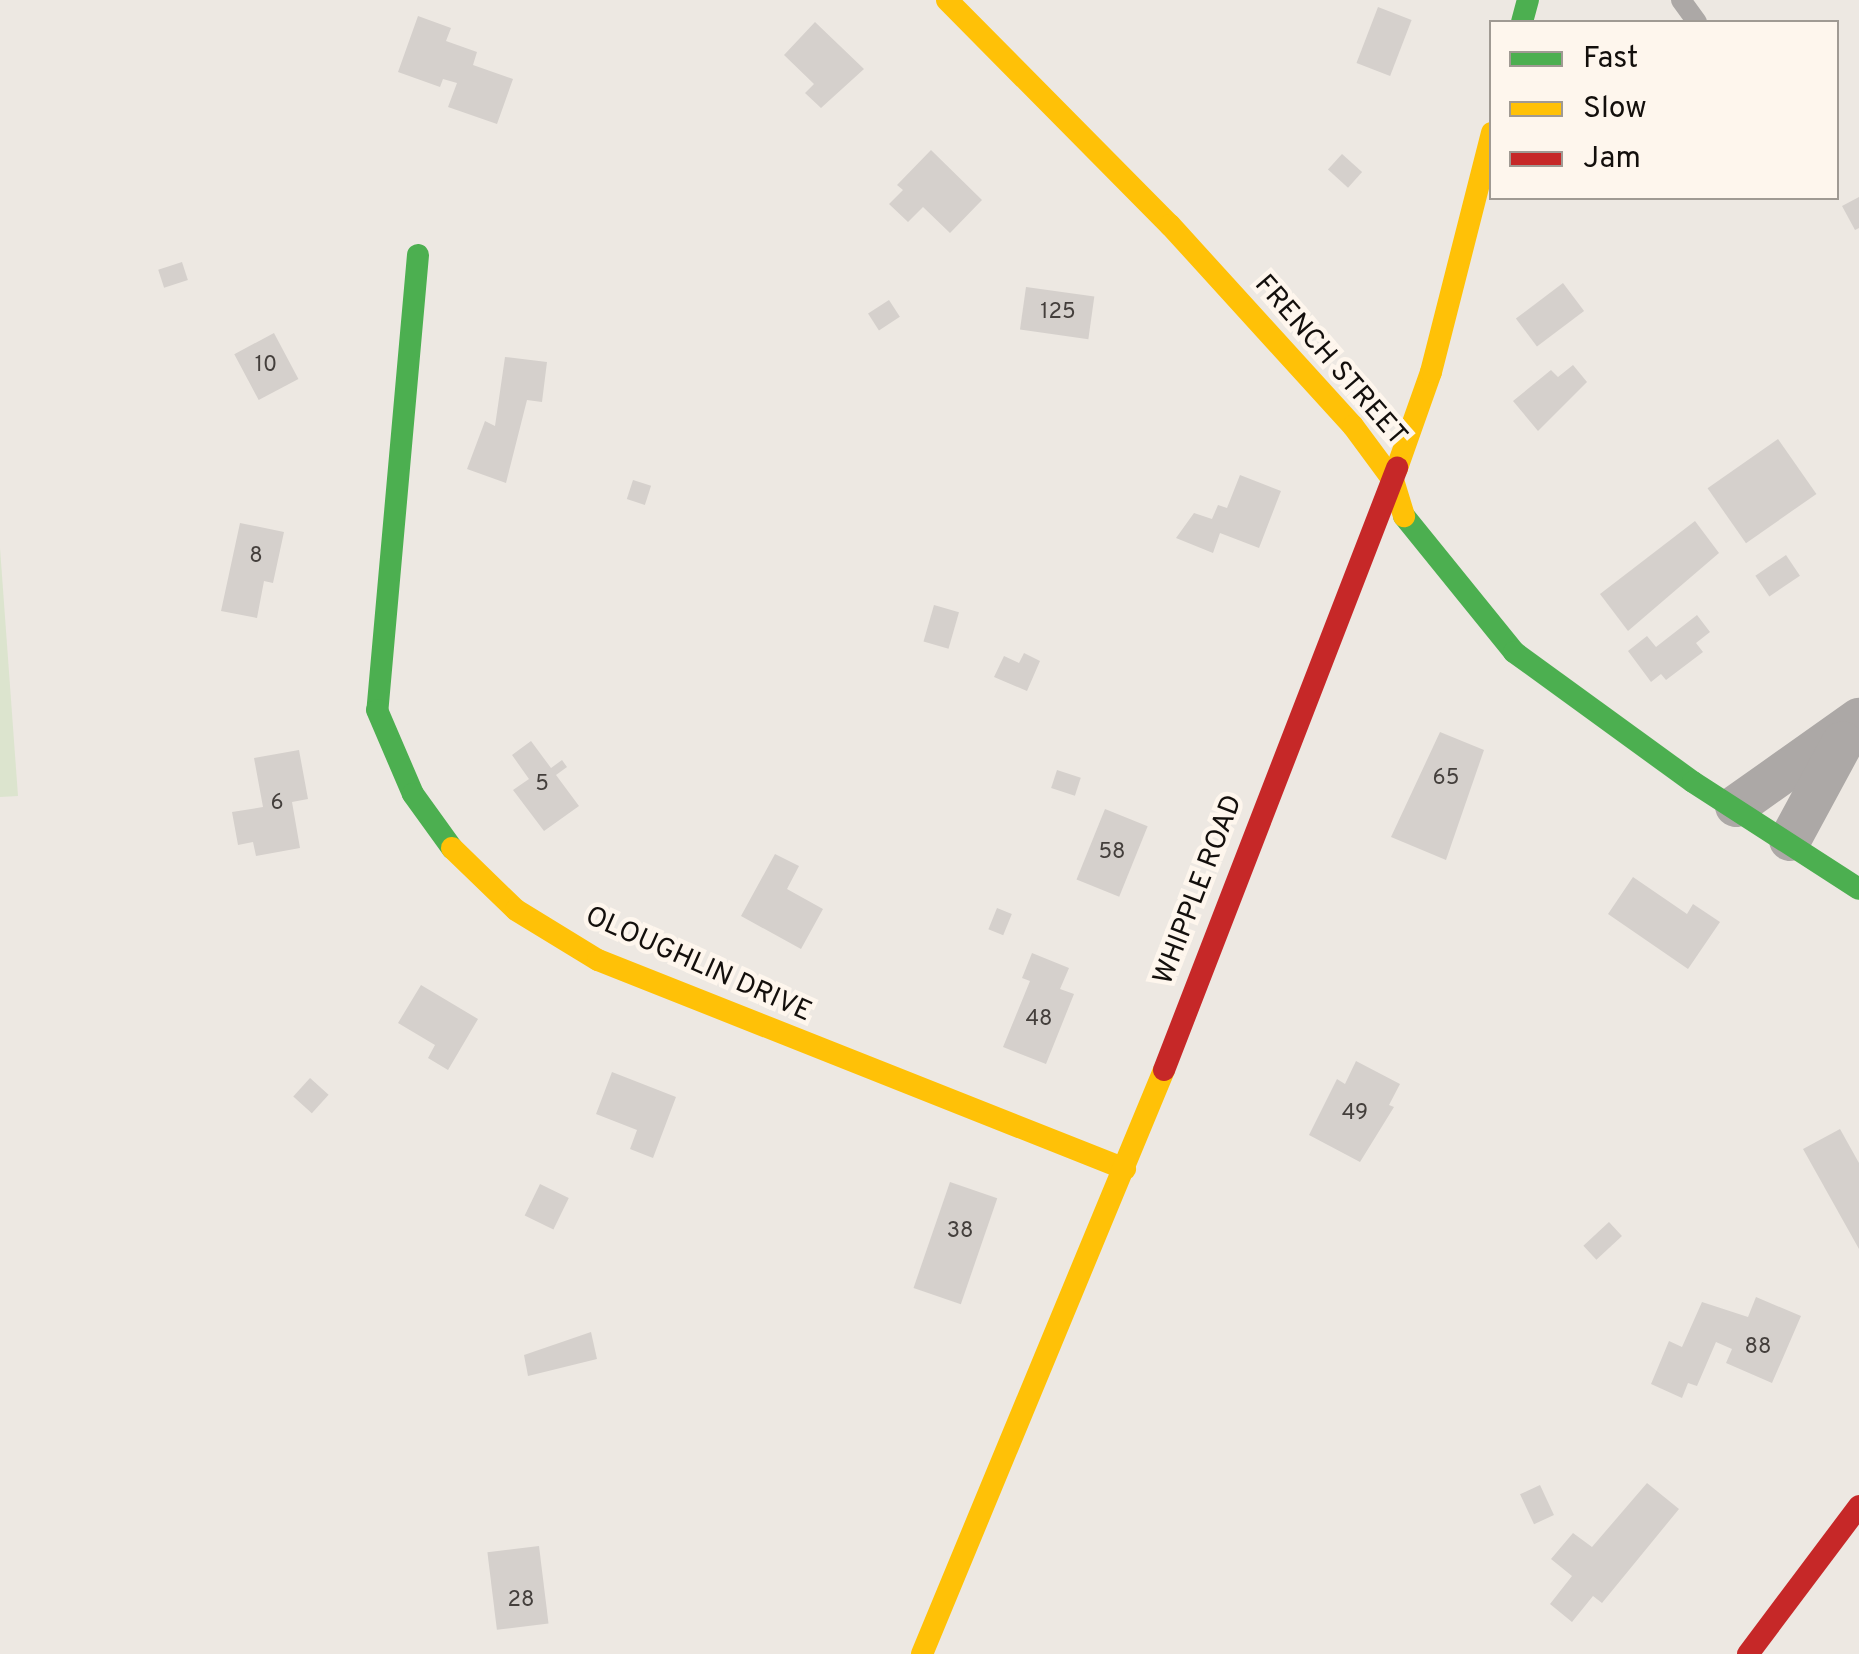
<!DOCTYPE html>
<html>
<head>
<meta charset="utf-8">
<style>
	body { margin:0 }
	#map { position:relative; width:1859px; height:1654px; overflow:hidden; background:#ede8e2; font-family:Overpass,sans-serif }
	div>[style] { position:absolute }
	[style*='--x'] { left:calc(var(--x)*1px); top:calc(var(--y)*1px); width:calc(var(--w)*1px); rotate:calc(var(--a)*1deg) }
	.green>* { inset:0; background:#dce4ce }
	.building>* { inset:0; background:#d5d0cc; transform-origin:0 0 }
	.lane>* { height:20px; margin:-10px; padding:0 10px; transform-origin:10px; border-radius:10px; background:#aca8a6 }
	.street>* { height:42px; margin:-21px; padding:0 21px; transform-origin:21px; border-radius:21px; background:#aca8a6 }
	.fast>* { height:22px; margin:-11px; padding:0 11px; transform-origin:11px; border-radius:11px; background:#4caf50 }
	.slow>* { height:22px; margin:-11px; padding:0 11px; transform-origin:11px; border-radius:11px; background:#ffc107 }
	.jam>* { height:22px; margin:-11px; padding:0 11px; transform-origin:11px; border-radius:11px; background:#c62828 }
	span { translate:-50% -50%; white-space:nowrap; text-align:center; line-height:1.15; -webkit-text-stroke:9px #fef6ed; paint-order:stroke }
	.number-label { font-size:22px; color:#443f3c }
	.number-label span { -webkit-text-stroke-width:0 }
	.street-label { font-size:28px; color:#130f0c }
	.legend { position:absolute; left:1489px; top:20px; width:350px; height:180px; box-sizing:border-box; background:#fef6ed; border:2px solid #a09a93; margin:0; padding:12px 18px; list-style:none; font-size:30px; color:#130f0c }
	.legend li { display:flex; align-items:center; gap:20px; height:50px }
	.legend b { width:50px; border:2px solid #a09a93 }
</style>
</head>
<body>
<div id="map">
	<div class="green">
		<div style="clip-path:polygon(0 548px,18px 796px,0 797px)"></div>
	</div>
	<div class="building">
		<div style="left:1378px;top:7px;width:36px;height:60px;rotate:21deg"></div>
		<div style="clip-path:polygon(418px 16px,451px 28px,446px 41px,477px 52px,473px 65px,513px 79px,497px 124px,448px 107px,457px 83px,443px 79px,440px 87px,398px 72px)"></div>
		<div style="clip-path:polygon(815px 22px,864px 69px,821px 108px,805px 93px,814px 84px,784px 55px)"></div>
		<div style="clip-path:polygon(931px 150px,982px 200px,950px 233px,923px 207px,908px 222px,889px 204px,903px 190px,897px 185px)"></div>
		<div style="left:1342px;top:154px;width:27px;height:21px;rotate:42deg"></div>
		<div style="clip-path:polygon(1859px 197px,1859px 228px,1855px 230px,1842px 206px)"></div>
		<div style="left:182px;top:262px;width:19px;height:25px;rotate:72deg"></div>
		<div style="left:1563px;top:283px;width:35px;height:59px;rotate:53deg"></div>
		<div style="left:1026px;top:287px;width:69px;height:43px;rotate:8deg"></div>
		<div style="left:889px;top:300px;width:20px;height:25px;rotate:57deg"></div>
		<div style="left:274px;top:333px;width:52px;height:45px;rotate:62deg"></div>
		<div style="clip-path:polygon(505px 357px,547px 362px,542px 402px,527px 400px,506px 483px,467px 469px,485px 421px,495px 426px)"></div>
		<div style="clip-path:polygon(1573px 365px,1587px 382px,1538px 431px,1513px 401px,1551px 370px,1558px 377px)"></div>
		<div style="left:1778px;top:439px;width:67px;height:86px;rotate:55deg"></div>
		<div style="clip-path:polygon(1240px 475px,1281px 491px,1259px 548px,1220px 533px,1213px 553px,1176px 538px,1194px 513px,1212px 519px,1218px 505px,1227px 508px)"></div>
		<div style="left:633px;top:480px;width:19px;height:20px;rotate:18deg"></div>
		<div style="clip-path:polygon(1695px 521px,1719px 553px,1628px 631px,1600px 594px)"></div>
		<div style="clip-path:polygon(240px 523px,284px 532px,273px 583px,264px 581px,257px 618px,221px 611px)"></div>
		<div style="left:1786px;top:555px;width:25px;height:37px;rotate:56deg"></div>
		<div style="left:934px;top:605px;width:26px;height:38px;rotate:16deg"></div>
		<div style="clip-path:polygon(1697px 615px,1710px 632px,1696px 643px,1703px 652px,1666px 680px,1661px 674px,1651px 682px,1628px 651px,1647px 636px,1656px 647px)"></div>
		<div style="clip-path:polygon(1024px 653px,1040px 661px,1027px 691px,994px 677px,1004px 656px,1019px 663px)"></div>
		<div style="clip-path:polygon(1440px 732px,1484px 750px,1446px 860px,1391px 837px)"></div>
		<div style="clip-path:polygon(531px 741px,551px 768px,562px 760px,567px 767px,556px 775px,579px 806px,544px 831px,513px 790px,529px 779px,512px 755px)"></div>
		<div style="clip-path:polygon(299px 750px,308px 799px,292px 802px,300px 848px,256px 856px,253px 842px,238px 845px,232px 812px,263px 807px,254px 758px)"></div>
		<div style="left:1057px;top:770px;width:25px;height:19px;rotate:18deg"></div>
		<div style="left:1105px;top:809px;width:46px;height:76px;rotate:22deg"></div>
		<div style="clip-path:polygon(775px 854px,799px 866px,787px 889px,823px 909px,801px 949px,741px 916px)"></div>
		<div style="clip-path:polygon(1633px 877px,1687px 914px,1693px 904px,1720px 922px,1688px 969px,1608px 914px)"></div>
		<div style="left:997px;top:908px;width:16px;height:23px;rotate:22deg"></div>
		<div style="clip-path:polygon(1032px 953px,1069px 968px,1060px 989px,1074px 994px,1046px 1064px,1003px 1047px,1030px 981px,1022px 978px)"></div>
		<div style="clip-path:polygon(421px 985px,478px 1019px,448px 1070px,428px 1058px,435px 1045px,398px 1023px)"></div>
		<div style="clip-path:polygon(1356px 1061px,1400px 1084px,1389px 1105px,1394px 1107px,1360px 1162px,1309px 1135px,1337px 1079px,1345px 1084px)"></div>
		<div style="clip-path:polygon(612px 1072px,676px 1097px,653px 1158px,630px 1149px,637px 1130px,596px 1114px)"></div>
		<div style="left:310px;top:1078px;width:25px;height:25px;rotate:42deg"></div>
		<div style="clip-path:polygon(1840px 1129px,1859px 1163px,1859px 1249px,1803px 1149px)"></div>
		<div style="left:950px;top:1182px;width:50px;height:112px;rotate:19deg"></div>
		<div style="left:540px;top:1184px;width:32px;height:35px;rotate:26deg"></div>
		<div style="left:1609px;top:1222px;width:19px;height:35px;rotate:47deg"></div>
		<div style="clip-path:polygon(1756px 1297px,1801px 1316px,1772px 1383px,1726px 1363px,1732px 1349px,1716px 1342px,1697px 1386px,1688px 1383px,1682px 1398px,1651px 1384px,1669px 1341px,1682px 1347px,1702px 1302px,1748px 1317px)"></div>
		<div style="clip-path:polygon(591px 1332px,597px 1359px,528px 1376px,524px 1355px)"></div>
		<div style="clip-path:polygon(1647px 1483px,1679px 1509px,1602px 1603px,1593px 1596px,1572px 1622px,1550px 1604px,1572px 1576px,1551px 1559px,1573px 1533px,1592px 1547px)"></div>
		<div style="left:1540px;top:1485px;width:33px;height:22px;rotate:65deg"></div>
		<div style="left:539px;top:1546px;width:78px;height:52px;rotate:83deg"></div>
	</div>
	<div class="lane">
		<div style="--x:1681;--y:0;--w:27;--a:54"></div>
	</div>
	<div class="street">
		<div style="--x:1736;--y:806;--w:151;--a:-35.3"></div>
		<div style="--x:1790;--y:840;--w:111;--a:-61.6"></div>
	</div>
	<div class="fast">
		<div style="--x:1522;--y:22;--w:23;--a:-75"></div>
		<div style="--x:418;--y:255;--w:457;--a:95.1"></div>
		<div style="--x:377;--y:710;--w:91;--a:66.8"></div>
		<div style="--x:413;--y:794;--w:67;--a:54.2"></div>
		<div style="--x:1404;--y:516;--w:175;--a:51"></div>
		<div style="--x:1514;--y:652;--w:221;--a:36"></div>
		<div style="--x:1693;--y:782;--w:197;--a:32.8"></div>
	</div>
	<div class="slow">
		<div style="--x:947;--y:0;--w:317;--a:45.3"></div>
		<div style="--x:1170;--y:225;--w:272;--a:47.7"></div>
		<div style="--x:1353;--y:426;--w:67;--a:53.5"></div>
		<div style="--x:1393;--y:480;--w:38;--a:73"></div>
		<div style="--x:1397;--y:468;--w:102;--a:-70.5"></div>
		<div style="--x:1431;--y:372;--w:247;--a:-75.7"></div>
		<div style="--x:452;--y:848;--w:89;--a:44.1"></div>
		<div style="--x:516;--y:910;--w:96;--a:31.4"></div>
		<div style="--x:598;--y:960;--w:567;--a:21.63"></div>
		<div style="--x:922;--y:1654;--w:632;--a:-67.49"></div>
	</div>
	<div class="jam">
		<div style="--x:1164;--y:1070;--w:646;--a:-68.84"></div>
		<div style="--x:1748;--y:1654;--w:185;--a:-53.1"></div>
	</div>
	<div class="number-label">
		<span style="left:1058px;top:313px">125</span>
		<span style="left:266px;top:366px">10</span>
		<span style="left:256px;top:557px">8</span>
		<span style="left:1446px;top:779px">65</span>
		<span style="left:542px;top:785px">5</span>
		<span style="left:277px;top:804px">6</span>
		<span style="left:1112px;top:853px">58</span>
		<span style="left:1039px;top:1020px">48</span>
		<span style="left:1355px;top:1114px">49</span>
		<span style="left:960px;top:1232px">38</span>
		<span style="left:1758px;top:1348px">88</span>
		<span style="left:521px;top:1601px">28</span>
	</div>
	<div class="street-label">
		<span style="left:1330px;top:361px;rotate:49deg">FRENCH STREET</span>
		<span style="left:1199px;top:890px;rotate:-69deg">WHIPPLE ROAD</span>
		<span style="left:698px;top:965px;rotate:24deg">OLOUGHLIN DRIVE</span>
	</div>
	<ul class="legend">
	<li><b style="height:12px;background:#4caf50"></b>Fast</li>
	<li><b style="height:12px;background:#ffc107"></b>Slow</li>
	<li><b style="height:12px;background:#c62828"></b>Jam</li>
	</ul>
</div>
</body>
</html>
